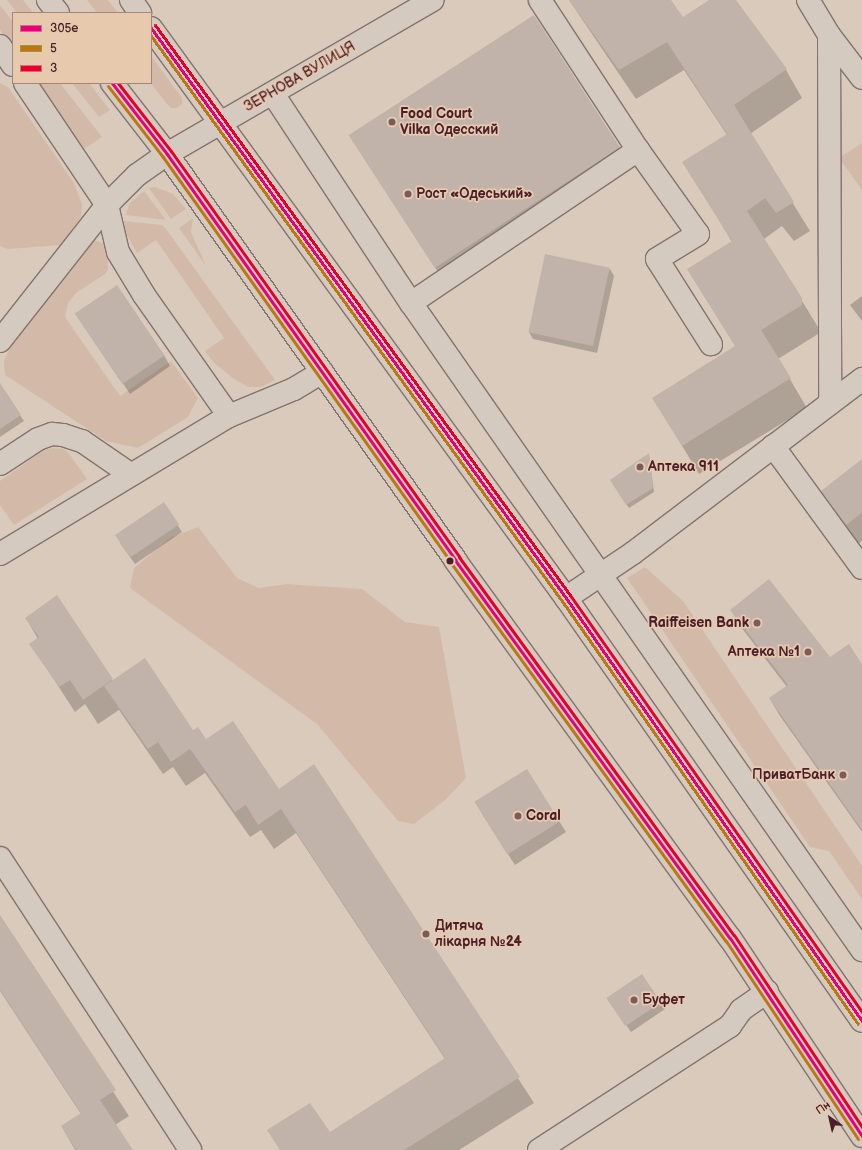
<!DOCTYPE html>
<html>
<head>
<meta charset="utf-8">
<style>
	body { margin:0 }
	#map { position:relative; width:862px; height:1150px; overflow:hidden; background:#dacabb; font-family:"Balsamiq Sans",sans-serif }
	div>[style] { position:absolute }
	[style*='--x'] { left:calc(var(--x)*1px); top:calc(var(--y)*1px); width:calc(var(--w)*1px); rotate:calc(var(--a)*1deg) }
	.green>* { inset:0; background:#d3baa8 }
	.shadow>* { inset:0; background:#0003; transform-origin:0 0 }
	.building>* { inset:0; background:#c1b3a9; transform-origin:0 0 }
	.roads { filter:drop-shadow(1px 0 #83746f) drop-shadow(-1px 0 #83746f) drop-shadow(0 1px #83746f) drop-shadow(0 -1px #83746f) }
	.minor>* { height:22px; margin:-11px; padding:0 11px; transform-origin:11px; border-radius:11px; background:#d5cac0 }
	.major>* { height:22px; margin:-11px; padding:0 11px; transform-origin:11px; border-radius:11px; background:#d5cac0 }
	.bus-1>* { height:3px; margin:-1.5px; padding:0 1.5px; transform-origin:1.5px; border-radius:1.5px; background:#e5007d }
	.bus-2>* { height:3px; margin:-1.5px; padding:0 1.5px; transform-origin:1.5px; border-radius:1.5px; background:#ba770f }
	.bus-3>* { height:3px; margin:-1.5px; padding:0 1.5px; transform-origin:1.5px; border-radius:1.5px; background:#e4002b }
	.dots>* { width:11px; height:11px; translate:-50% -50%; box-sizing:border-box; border:2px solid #e7c9ae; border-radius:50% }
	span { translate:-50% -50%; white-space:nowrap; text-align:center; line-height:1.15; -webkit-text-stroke:3.5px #e7c9ae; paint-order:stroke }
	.street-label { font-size:14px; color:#4a1f2b }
	.poi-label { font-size:14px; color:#4a1f2b; font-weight:700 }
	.left { translate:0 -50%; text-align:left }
	.right { translate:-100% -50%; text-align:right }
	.legend { position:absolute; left:12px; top:12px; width:140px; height:72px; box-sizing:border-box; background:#e7c9ae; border:1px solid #a8857a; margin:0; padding:5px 7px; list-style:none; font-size:12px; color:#4a1f2b }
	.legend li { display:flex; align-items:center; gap:8px; height:20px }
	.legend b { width:20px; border:1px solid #a8857a }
	.north { position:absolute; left:810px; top:1098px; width:40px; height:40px; -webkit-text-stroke:3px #e7c9ae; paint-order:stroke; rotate:326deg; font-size:11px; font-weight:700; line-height:16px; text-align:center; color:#4a1f2b }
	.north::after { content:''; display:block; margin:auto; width:14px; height:18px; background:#4a1f2b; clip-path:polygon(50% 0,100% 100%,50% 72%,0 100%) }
</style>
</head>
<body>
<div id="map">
	<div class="green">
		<div style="clip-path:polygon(7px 0,23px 0,33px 13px,17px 13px)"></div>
		<div style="clip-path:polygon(87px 0,108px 0,118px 13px,97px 13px)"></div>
		<div style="clip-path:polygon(0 5px,13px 22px,13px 48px,0 30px)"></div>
		<div style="clip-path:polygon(151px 56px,182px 98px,182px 104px,177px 108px,171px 108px,166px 103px,151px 83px)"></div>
		<div style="clip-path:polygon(0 83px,8px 87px,74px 183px,82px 204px,81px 217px,60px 245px,8px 249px,0 246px)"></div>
		<div style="clip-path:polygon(38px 83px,60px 83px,102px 137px,84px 149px)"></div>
		<div style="clip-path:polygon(72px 83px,89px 83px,110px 110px,99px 117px)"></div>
		<div style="clip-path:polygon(862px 143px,862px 190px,839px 158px)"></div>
		<div style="clip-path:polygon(155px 187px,173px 194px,186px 209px,171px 219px,149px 188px)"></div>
		<div style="clip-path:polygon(144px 191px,166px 220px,126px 215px,129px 204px)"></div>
		<div style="clip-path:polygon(193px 218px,191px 232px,206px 266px,179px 228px)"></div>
		<div style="clip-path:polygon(124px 221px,162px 225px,166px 229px,275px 380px,261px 387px,248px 387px,234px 379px,213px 362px,205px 351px,224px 338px,156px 240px,137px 253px,126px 234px)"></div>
		<div style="clip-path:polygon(89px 239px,100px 242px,107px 247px,108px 269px,105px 274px,76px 293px,68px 303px,65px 317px,120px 396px,171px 361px,198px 398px,188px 417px,138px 448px,106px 441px,5px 375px,4px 361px,17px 331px)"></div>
		<div style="clip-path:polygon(53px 448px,64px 449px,70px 455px,87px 479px,14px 525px,0 505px,0 481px,44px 450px)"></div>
		<div style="clip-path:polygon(198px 527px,237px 578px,259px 588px,287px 584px,362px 589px,405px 622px,439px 627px,466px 778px,445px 800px,414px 824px,398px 821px,317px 724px,130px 588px,134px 568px,170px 538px)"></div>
		<div style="clip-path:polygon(645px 567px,683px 601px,862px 866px,862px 899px,829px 851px,810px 847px,627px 578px)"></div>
	</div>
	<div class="shadow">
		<div style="clip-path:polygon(569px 0,670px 0,682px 19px,711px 0,735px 0,786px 70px,802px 98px,750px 134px,810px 231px,794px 241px,782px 226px,764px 239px,818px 327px,818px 334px,778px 359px,807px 408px,699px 474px,654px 399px,736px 347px,688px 270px,732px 242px,684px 162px,727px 135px,684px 70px,636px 99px)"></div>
		<div style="left:533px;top:16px;width:166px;height:219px;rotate:57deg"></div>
		<div style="clip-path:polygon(610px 269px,614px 276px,597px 353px,533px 339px,529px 332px)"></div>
		<div style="clip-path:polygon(862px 296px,862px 321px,850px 305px)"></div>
		<div style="clip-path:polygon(76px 314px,164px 355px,170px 366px,130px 394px)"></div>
		<div style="clip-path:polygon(0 387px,24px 421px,0 437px)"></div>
		<div style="clip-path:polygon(649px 455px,654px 492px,629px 508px,611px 480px)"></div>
		<div style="clip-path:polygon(862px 460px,862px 541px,858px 544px,823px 491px)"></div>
		<div style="clip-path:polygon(164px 504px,182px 532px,135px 564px,120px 543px)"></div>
		<div style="clip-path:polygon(57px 597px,113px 681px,193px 731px,278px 791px,314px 765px,534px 1103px,459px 1150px,280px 1150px,269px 1130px,329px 1133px,445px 1059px,296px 833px,274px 849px,261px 830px,250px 837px,205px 773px,186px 786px,173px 767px,163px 774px,119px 710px,98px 724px,85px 704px,75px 712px,31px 644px,38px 639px,26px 618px)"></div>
		<div style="clip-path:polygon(731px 610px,830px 659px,862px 665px,862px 832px,780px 716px,770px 699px,787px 687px,741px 627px)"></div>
		<div style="clip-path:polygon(482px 814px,559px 821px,566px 832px,515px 865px)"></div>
		<div style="clip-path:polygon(0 917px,129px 1116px,115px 1125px,132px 1150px,75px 1150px,62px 1127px,81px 1114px,0 991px)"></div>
		<div style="clip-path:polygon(661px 1002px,665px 1009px,631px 1032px,613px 1006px)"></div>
	</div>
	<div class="building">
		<div style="clip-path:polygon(569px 0,671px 0,683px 17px,709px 0,736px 0,787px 69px,734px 105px,794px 202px,776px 213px,765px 198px,747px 211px,802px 298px,802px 305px,761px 330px,791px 378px,682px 446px,652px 398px,735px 346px,687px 269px,732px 241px,682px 162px,727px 134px,667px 42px,619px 70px)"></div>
		<div style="left:534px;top:15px;width:158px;height:221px;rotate:57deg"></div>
		<div style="left:545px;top:254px;width:66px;height:80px;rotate:12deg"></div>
		<div style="left:117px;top:285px;width:85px;height:51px;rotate:56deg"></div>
		<div style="clip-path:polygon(0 383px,21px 415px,0 429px)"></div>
		<div style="clip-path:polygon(649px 453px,653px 488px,626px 505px,610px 480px)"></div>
		<div style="clip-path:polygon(862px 459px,862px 513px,846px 525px,821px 491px)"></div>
		<div style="left:164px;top:502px;width:27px;height:59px;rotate:56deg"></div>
		<div style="clip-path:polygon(769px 579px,830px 657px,849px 644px,862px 664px,862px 830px,769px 698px,788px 685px,730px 610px)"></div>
		<div style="clip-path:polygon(57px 595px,113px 679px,83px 700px,70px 680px,59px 687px,29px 644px,39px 637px,25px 618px)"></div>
		<div style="clip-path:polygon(145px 658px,193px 730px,198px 727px,206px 739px,233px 721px,279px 789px,314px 764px,520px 1077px,404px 1150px,280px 1150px,267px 1130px,310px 1103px,330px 1132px,445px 1058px,281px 809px,258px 825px,246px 805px,235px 812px,190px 749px,171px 762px,158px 742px,148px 749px,104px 686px)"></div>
		<div style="left:527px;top:769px;width:62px;height:62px;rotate:58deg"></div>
		<div style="clip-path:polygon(0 915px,116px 1090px,100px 1100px,133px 1150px,76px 1150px,61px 1126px,81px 1113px,0 990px)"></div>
		<div style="left:642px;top:974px;width:34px;height:43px;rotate:56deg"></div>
	</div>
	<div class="roads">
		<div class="minor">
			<div style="--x:808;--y:0;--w:41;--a:59"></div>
			<div style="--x:829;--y:35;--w:368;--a:89.8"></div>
			<div style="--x:829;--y:35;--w:54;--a:52.5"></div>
			<div style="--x:0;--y:46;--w:23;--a:56"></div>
			<div style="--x:25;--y:83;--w:147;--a:56.1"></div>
			<div style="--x:107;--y:205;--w:48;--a:76.8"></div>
			<div style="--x:118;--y:252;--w:50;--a:58.8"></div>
			<div style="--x:144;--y:295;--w:148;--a:54.9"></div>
			<div style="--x:273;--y:94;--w:250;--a:56.6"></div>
			<div style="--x:411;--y:303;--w:789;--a:55.12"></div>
			<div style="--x:638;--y:150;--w:103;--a:54.5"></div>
			<div style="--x:698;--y:234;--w:48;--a:148.6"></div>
			<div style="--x:657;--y:259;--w:101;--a:57.6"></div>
			<div style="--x:411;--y:303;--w:274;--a:-34"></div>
			<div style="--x:638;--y:150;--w:179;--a:-123.2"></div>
			<div style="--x:0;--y:341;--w:173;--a:-51.8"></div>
			<div style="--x:107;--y:205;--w:42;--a:-45"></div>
			<div style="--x:137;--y:175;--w:37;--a:-35"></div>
			<div style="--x:167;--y:154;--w:307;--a:-30.1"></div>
			<div style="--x:773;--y:446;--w:151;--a:53.9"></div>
			<div style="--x:0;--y:464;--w:45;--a:-33.3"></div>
			<div style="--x:38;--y:439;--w:15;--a:-20"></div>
			<div style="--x:52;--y:434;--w:11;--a:5"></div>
			<div style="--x:63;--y:435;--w:20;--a:18"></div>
			<div style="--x:82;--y:441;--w:58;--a:34.5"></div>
			<div style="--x:0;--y:554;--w:267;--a:-31.1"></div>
			<div style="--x:229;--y:416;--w:70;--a:-22.6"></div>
			<div style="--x:294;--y:389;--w:33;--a:-31"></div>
			<div style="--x:566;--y:598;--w:81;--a:-33.9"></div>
			<div style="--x:633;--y:553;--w:288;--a:-37.2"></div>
			<div style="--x:0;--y:858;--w:348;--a:56.9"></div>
			<div style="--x:539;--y:1150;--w:228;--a:-33"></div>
			<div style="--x:730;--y:1026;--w:19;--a:-55"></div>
			<div style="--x:741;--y:1010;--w:32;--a:-35"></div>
		</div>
		<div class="major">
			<div style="--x:48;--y:0;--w:16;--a:52"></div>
			<div style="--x:131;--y:0;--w:16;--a:55"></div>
			<div style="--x:151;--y:28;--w:705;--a:53.94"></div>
			<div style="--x:566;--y:598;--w:516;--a:55.02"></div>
			<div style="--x:112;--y:83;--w:90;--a:52.2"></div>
			<div style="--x:167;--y:154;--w:498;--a:54.6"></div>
			<div style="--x:455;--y:560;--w:467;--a:54"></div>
			<div style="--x:730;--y:938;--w:238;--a:56.3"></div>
		</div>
	</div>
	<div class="bus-1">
		<div style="--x:151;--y:28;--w:705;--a:53.94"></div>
		<div style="--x:566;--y:598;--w:516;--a:55.02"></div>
		<div style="--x:112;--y:83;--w:90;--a:52.2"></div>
		<div style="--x:167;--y:154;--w:498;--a:54.6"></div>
		<div style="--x:455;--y:560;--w:467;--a:54"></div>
		<div style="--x:730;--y:938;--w:238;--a:56.3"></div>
	</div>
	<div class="bus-2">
		<div style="--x:151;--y:36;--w:699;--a:53.97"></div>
		<div style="--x:562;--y:601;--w:516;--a:55.02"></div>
		<div style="--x:108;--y:86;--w:90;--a:52.2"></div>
		<div style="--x:163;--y:157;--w:498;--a:54.6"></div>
		<div style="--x:451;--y:563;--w:467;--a:54"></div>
		<div style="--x:726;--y:941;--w:238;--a:56.3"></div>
	</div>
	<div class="bus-3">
		<div style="--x:155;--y:25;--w:705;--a:53.94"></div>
		<div style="--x:570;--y:595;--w:509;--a:55"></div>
		<div style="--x:118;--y:83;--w:86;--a:52.1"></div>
		<div style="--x:171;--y:151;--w:498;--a:54.6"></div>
		<div style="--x:459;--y:557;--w:467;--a:54"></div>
		<div style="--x:734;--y:935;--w:231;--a:56.3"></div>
	</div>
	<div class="dots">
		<div style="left:392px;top:122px;background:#7c5b5d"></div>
		<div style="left:408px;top:194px;background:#7c5b5d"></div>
		<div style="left:640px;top:467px;background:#7c5b5d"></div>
		<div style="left:450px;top:561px;background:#4a1f2b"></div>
		<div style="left:757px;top:623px;background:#7c5b5d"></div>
		<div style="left:808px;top:652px;background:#7c5b5d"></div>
		<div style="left:843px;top:775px;background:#7c5b5d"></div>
		<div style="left:518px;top:816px;background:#7c5b5d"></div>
		<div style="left:426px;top:934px;background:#7c5b5d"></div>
		<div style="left:634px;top:1000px;background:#7c5b5d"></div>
	</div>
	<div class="street-label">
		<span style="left:300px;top:77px;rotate:-30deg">ЗЕРНОВА ВУЛИЦЯ</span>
	</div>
	<div class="poi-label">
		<span class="left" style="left:400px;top:122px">Food Court<br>Vilka Одесский</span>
		<span class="left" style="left:416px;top:194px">Рост «Одеський»</span>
		<span class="left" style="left:648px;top:467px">Аптека 911</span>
		<span class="right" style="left:749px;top:623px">Raiffeisen Bank</span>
		<span class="right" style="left:800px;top:652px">Аптека №1</span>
		<span class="right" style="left:835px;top:775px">ПриватБанк</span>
		<span class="left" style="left:526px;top:816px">Coral</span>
		<span class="left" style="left:435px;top:934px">Дитяча<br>лікарня №24</span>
		<span class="left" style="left:642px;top:1000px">Буфет</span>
	</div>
	<ul class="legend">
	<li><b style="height:5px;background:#e5007d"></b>305e</li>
	<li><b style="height:5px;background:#ba770f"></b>5</li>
	<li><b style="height:5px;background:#e4002b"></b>3</li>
	</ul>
	<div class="north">Пн</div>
</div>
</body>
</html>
